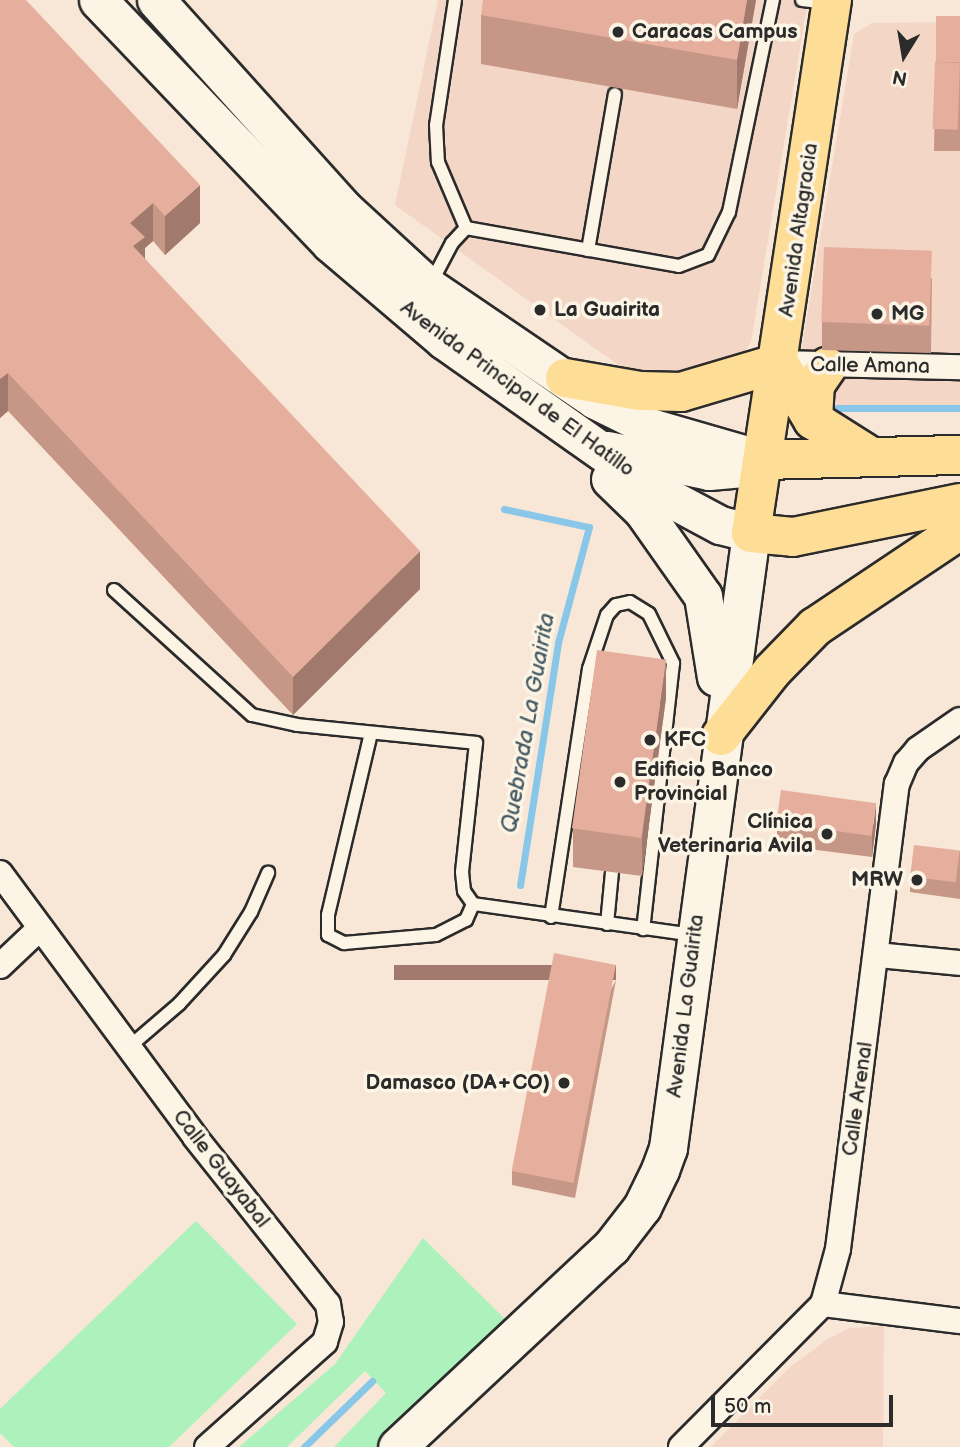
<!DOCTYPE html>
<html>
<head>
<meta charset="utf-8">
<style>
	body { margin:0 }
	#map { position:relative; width:960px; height:1447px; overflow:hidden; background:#f8e7d6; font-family:"Balsamiq Sans",sans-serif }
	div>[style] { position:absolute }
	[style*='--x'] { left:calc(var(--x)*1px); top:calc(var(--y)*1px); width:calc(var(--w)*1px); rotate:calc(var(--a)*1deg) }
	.built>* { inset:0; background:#f3d6c5 }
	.green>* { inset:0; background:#adf1bc }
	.stream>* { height:7px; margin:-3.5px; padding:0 3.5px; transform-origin:3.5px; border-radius:3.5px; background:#89c7e9 }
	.roads { filter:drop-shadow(2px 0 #2b2b2b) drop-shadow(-2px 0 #2b2b2b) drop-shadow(0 2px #2b2b2b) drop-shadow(0 -2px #2b2b2b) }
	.lane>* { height:12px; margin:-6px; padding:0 6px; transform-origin:6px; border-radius:6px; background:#fcf5e5 }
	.street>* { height:24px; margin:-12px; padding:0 12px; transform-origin:12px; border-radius:12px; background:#fcf5e5 }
	.secondary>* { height:37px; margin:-18.5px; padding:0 18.5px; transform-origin:18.5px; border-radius:18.5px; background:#fcf5e5 }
	.primary>* { height:38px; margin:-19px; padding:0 19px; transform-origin:19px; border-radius:19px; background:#fedd96 }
	.wall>* { inset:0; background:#c69686 }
	.shaded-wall>* { inset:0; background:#a17a6d; transform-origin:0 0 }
	.building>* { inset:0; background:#e6ae9c; transform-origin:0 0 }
	.dots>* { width:19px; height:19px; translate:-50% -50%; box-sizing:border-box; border:4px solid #fcf5e5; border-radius:50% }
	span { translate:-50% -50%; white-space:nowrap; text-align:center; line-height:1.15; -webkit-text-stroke:7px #fcf5e5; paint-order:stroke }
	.poi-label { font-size:21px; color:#2b2b2b; font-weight:700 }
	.left { translate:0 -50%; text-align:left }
	.right { translate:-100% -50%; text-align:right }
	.street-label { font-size:21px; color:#2b2b2b }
	.water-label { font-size:23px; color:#475a64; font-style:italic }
	.north { position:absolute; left:869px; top:21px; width:70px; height:70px; -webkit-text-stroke:5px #fcf5e5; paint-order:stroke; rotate:191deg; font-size:19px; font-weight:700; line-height:28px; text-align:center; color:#2b2b2b }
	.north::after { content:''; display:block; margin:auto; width:24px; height:32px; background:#2b2b2b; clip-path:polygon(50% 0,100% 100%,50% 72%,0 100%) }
	.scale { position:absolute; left:711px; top:1395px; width:182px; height:32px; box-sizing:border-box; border:4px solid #2b2b2b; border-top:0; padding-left:9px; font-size:21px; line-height:24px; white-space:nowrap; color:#2b2b2b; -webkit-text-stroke:5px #fcf5e5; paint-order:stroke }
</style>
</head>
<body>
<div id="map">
	<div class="built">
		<div style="clip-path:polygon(438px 0,808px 0,751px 342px,736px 364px,690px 379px,631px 374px,395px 205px)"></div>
		<div style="clip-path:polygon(960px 22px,960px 411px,813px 411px,796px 383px,854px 34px,872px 23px)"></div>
		<div style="clip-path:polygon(884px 1326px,883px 1447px,711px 1447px,790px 1367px,828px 1339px,849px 1328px)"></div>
	</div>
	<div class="green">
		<div style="clip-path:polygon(196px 1221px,297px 1324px,169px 1447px,14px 1447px,0 1433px,0 1409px)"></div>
		<div style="clip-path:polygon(423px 1238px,507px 1321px,376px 1447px,334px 1447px,386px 1393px,365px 1371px,287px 1447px,239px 1447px,335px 1364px)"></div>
	</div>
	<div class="stream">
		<div style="--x:837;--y:408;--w:123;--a:0"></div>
		<div style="--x:504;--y:509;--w:87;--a:12"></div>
		<div style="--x:589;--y:527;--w:120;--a:105"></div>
		<div style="--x:558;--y:643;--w:245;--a:98.9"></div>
		<div style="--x:304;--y:1447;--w:95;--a:-44.1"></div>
	</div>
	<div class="roads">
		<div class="lane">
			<div style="--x:455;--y:0;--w:126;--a:98.6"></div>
			<div style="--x:436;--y:125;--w:37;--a:87"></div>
			<div style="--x:438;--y:162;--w:72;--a:67"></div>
			<div style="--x:802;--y:0;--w:26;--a:7"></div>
			<div style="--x:588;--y:250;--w:158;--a:-80.2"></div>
			<div style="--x:431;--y:283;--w:45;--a:-62.3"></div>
			<div style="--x:452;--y:243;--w:21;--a:-47"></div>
			<div style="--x:466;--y:228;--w:216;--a:10.1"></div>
			<div style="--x:679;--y:266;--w:31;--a:-21"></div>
			<div style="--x:708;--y:255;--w:48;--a:-64"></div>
			<div style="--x:729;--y:212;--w:217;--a:-78.3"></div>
			<div style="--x:114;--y:590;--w:186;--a:42.2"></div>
			<div style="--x:252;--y:715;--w:46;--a:12.5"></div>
			<div style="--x:297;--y:725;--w:180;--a:5.7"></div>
			<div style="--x:476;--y:743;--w:130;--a:96.2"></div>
			<div style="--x:462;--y:872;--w:19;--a:84"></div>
			<div style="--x:464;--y:891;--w:16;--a:55"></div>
			<div style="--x:473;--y:904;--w:223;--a:8"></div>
			<div style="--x:371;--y:733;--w:187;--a:103.3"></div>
			<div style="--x:328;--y:915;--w:20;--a:90"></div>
			<div style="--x:328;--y:935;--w:18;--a:27"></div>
			<div style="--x:344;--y:943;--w:92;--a:-5"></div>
			<div style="--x:436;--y:935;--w:34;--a:-27"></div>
			<div style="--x:466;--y:920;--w:17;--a:-66"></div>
			<div style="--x:551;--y:917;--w:251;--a:-81.3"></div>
			<div style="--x:589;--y:669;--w:57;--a:-71.6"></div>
			<div style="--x:607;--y:615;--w:13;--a:-48"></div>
			<div style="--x:616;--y:605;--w:14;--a:-12"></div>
			<div style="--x:630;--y:602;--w:22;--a:32"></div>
			<div style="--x:649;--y:614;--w:55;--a:63.9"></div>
			<div style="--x:673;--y:663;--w:268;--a:96.4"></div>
			<div style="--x:607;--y:924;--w:52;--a:-84.5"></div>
			<div style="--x:129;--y:1047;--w:66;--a:-40.7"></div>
			<div style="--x:179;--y:1004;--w:67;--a:-47.4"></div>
			<div style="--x:224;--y:955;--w:51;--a:-57.9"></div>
			<div style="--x:251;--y:912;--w:43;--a:-66.4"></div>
		</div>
		<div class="street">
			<div style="--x:779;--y:363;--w:181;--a:1.3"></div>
			<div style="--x:0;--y:873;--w:328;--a:53.5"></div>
			<div style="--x:195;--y:1137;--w:213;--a:51.5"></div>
			<div style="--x:328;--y:1304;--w:18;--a:81"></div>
			<div style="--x:331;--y:1322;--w:21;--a:107"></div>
			<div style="--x:325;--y:1342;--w:158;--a:138.3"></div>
			<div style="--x:878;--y:955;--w:82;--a:5.6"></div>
			<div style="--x:0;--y:966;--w:52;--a:-43.5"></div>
			<div style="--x:823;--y:1304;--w:138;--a:7.1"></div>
			<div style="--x:681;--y:1447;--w:202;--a:-45.2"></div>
			<div style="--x:823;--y:1304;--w:57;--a:-74.7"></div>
			<div style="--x:838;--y:1249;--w:469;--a:-82.8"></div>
			<div style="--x:897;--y:784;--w:23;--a:-67"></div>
			<div style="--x:906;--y:763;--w:18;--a:-49"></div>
			<div style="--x:918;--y:749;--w:51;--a:-34.6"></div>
		</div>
		<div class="secondary">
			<div style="--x:98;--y:0;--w:336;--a:46.3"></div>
			<div style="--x:330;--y:243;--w:150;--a:40.4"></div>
			<div style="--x:444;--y:340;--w:267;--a:35.2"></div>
			<div style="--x:662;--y:494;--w:66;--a:28.1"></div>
			<div style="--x:720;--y:525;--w:32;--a:14"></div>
			<div style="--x:751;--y:533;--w:621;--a:97.69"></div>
			<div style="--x:668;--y:1148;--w:23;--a:110"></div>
			<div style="--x:660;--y:1170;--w:41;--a:115.9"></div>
			<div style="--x:642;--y:1207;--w:51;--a:127.8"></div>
			<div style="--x:611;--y:1247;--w:293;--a:136.9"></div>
			<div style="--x:156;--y:0;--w:280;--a:48"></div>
			<div style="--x:343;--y:208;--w:117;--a:42.6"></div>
			<div style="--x:429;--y:287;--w:201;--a:34.2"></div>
			<div style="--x:595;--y:400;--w:61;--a:26.1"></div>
			<div style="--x:650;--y:427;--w:119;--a:16.1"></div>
			<div style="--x:608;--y:450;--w:103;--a:11.7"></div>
			<div style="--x:709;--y:471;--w:37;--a:-5"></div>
			<div style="--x:610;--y:479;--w:46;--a:44.1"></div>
			<div style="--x:643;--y:511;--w:104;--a:54.8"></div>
			<div style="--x:703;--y:596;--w:82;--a:80.9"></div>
		</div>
		<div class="primary">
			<div style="--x:832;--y:0;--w:539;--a:98.64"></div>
			<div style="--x:751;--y:533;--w:42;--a:5.4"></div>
			<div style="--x:793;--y:537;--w:170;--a:-11.5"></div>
			<div style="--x:779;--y:363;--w:66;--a:59.2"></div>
			<div style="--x:813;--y:420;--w:67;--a:32.3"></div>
			<div style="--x:565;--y:378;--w:76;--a:9.8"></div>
			<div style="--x:640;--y:391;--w:41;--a:1.4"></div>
			<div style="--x:681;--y:392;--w:102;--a:-16.5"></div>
			<div style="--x:813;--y:420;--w:35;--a:-87"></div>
			<div style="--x:815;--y:385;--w:22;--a:-56"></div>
			<div style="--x:764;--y:460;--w:196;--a:-1.5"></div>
			<div style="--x:721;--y:736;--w:83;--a:-51.9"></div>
			<div style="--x:772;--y:671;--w:62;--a:-45.7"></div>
			<div style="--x:815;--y:627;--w:174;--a:-33.8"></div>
		</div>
	</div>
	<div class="wall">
		<div style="clip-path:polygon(0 0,200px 223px,165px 255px,153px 241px,145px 248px,145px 259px,420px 589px,293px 715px,8px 411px,0 418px)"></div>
		<div style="clip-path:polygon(756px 0,737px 109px,481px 64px,481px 15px)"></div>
		<div style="clip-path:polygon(960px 16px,960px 151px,934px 151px,936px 56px)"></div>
		<div style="clip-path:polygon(932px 278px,931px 353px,822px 350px,822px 322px)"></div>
		<div style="clip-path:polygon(666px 698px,642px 876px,573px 867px,573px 828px)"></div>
		<div style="clip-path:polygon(777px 823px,876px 824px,872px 857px,777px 845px)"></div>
		<div style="clip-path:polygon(960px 851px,960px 899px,910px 892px,910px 877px)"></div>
		<div style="clip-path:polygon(616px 980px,575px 1198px,512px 1185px,512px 1171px)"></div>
	</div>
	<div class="shaded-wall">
		<div style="clip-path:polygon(747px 0,756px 0,737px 109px,737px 60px)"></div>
		<div style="clip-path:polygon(200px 185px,200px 223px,165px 255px,165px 216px)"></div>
		<div style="clip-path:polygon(153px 203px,153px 241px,145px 248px,145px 276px,133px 285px,130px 223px)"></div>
		<div style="clip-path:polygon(8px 373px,8px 411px,0 418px,0 379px)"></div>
		<div style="clip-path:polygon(420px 551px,420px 589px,293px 715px,293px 677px)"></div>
		<div style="clip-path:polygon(666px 660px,666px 698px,642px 876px,642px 837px)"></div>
		<div style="clip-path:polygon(876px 803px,876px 824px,872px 857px,872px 836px)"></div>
		<div style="left:616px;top:965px;width:15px;height:222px;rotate:90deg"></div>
	</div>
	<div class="building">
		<div style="clip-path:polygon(0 0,26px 0,200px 185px,165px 216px,153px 203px,130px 223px,145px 237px,133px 246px,420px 551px,293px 677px,8px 373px,0 379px)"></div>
		<div style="clip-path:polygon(483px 0,747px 0,737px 60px,481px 15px)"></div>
		<div style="left:936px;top:16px;width:24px;height:46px"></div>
		<div style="left:935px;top:62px;width:25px;height:67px;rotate:2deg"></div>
		<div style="left:824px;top:247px;width:108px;height:75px;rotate:2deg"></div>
		<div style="left:597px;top:650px;width:70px;height:180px;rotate:8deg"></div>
		<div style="left:781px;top:790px;width:96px;height:33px;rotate:8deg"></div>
		<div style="left:914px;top:845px;width:46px;height:32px;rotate:7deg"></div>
		<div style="left:554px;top:953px;width:63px;height:222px;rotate:11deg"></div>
	</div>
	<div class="dots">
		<div style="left:618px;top:32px;background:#2b2b2b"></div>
		<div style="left:540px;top:310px;background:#2b2b2b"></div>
		<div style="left:877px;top:314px;background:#2b2b2b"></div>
		<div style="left:650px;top:740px;background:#2b2b2b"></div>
		<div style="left:620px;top:782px;background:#2b2b2b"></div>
		<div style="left:827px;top:834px;background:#2b2b2b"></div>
		<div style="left:917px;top:880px;background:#2b2b2b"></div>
		<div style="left:564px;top:1083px;background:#2b2b2b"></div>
	</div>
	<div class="poi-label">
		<span class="left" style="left:632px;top:32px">Caracas Campus</span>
		<span class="left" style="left:554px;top:310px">La Guairita</span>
		<span class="left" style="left:891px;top:314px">MG</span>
		<span class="left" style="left:664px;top:740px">KFC</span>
		<span class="left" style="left:634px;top:782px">Edificio Banco<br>Provincial</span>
		<span class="right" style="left:813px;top:834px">Clínica<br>Veterinaria Avila</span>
		<span class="right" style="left:903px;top:880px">MRW</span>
		<span class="right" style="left:550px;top:1083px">Damasco (DA+CO)</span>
	</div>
	<div class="street-label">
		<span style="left:799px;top:230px;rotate:-82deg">Avenida Altagracia</span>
		<span style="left:870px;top:366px;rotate:1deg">Calle Amana</span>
		<span style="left:517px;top:389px;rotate:36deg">Avenida Principal de El Hatillo</span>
		<span style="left:686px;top:1006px;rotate:-83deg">Avenida La Guairita</span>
		<span style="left:858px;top:1099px;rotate:-82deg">Calle Arenal</span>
		<span style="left:221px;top:1169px;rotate:52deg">Calle Guayabal</span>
	</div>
	<div class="water-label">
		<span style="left:528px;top:723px;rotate:-80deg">Quebrada La Guairita</span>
	</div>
	<div class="north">N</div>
	<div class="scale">50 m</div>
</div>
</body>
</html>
